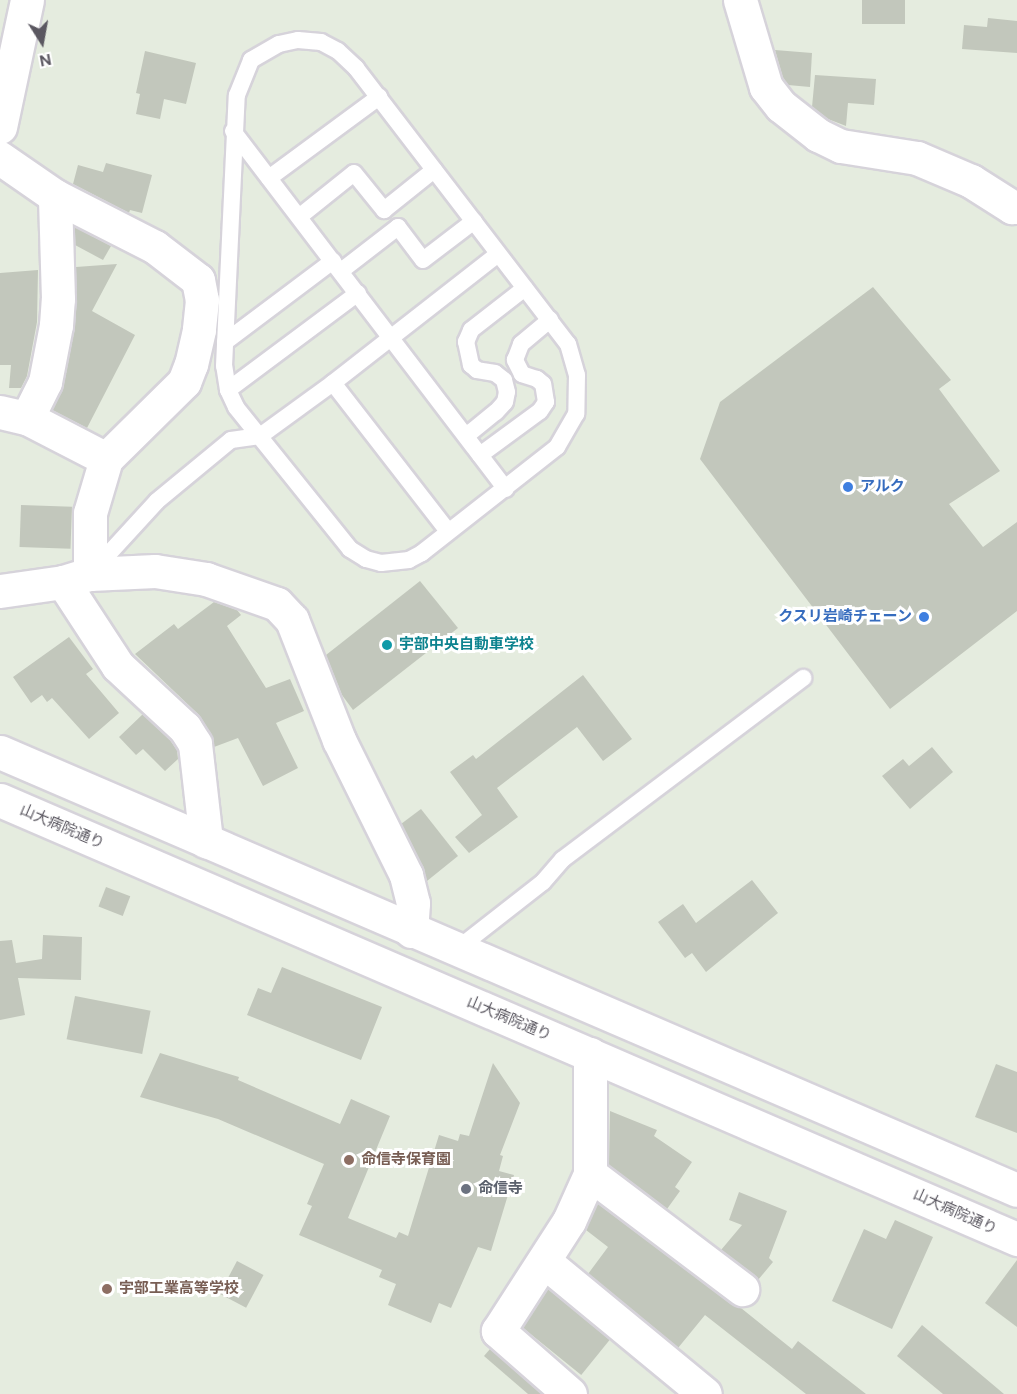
<!DOCTYPE html>
<html>
<head>
<meta charset="utf-8">
<style>
	body { margin:0 }
	#map { position:relative; width:1017px; height:1394px; overflow:hidden; background:#e5ecdf; font-family:"DM Sans","Noto Sans JP",sans-serif }
	div>[style] { position:absolute }
	[style*='--x'] { left:calc(var(--x)*1px); top:calc(var(--y)*1px); width:calc(var(--w)*1px); rotate:calc(var(--a)*1deg) }
	.building>* { inset:0; background:#c2c7bc; transform-origin:0 0 }
	.roads { filter:drop-shadow(2px 0 #d6d3da) drop-shadow(-2px 0 #d6d3da) drop-shadow(0 2px #d6d3da) drop-shadow(0 -2px #d6d3da) }
	.lane>* { height:16px; margin:-8px; padding:0 8px; transform-origin:8px; border-radius:8px; background:#fff }
	.street>* { height:33px; margin:-16.5px; padding:0 16.5px; transform-origin:16.5px; border-radius:16.5px; background:#fff }
	.secondary>* { height:33px; margin:-16.5px; padding:0 16.5px; transform-origin:16.5px; border-radius:16.5px; background:#fff }
	.dots>* { width:16px; height:16px; translate:-50% -50%; box-sizing:border-box; border:3px solid #fff; border-radius:50% }
	span { translate:-50% -50%; white-space:nowrap; text-align:center; line-height:1.15; -webkit-text-stroke:6px #fff; paint-order:stroke }
	.shop-label { font-size:15px; color:#366cbe; font-weight:700 }
	.left { translate:0 -50%; text-align:left }
	.right { translate:-100% -50%; text-align:right }
	.culture-label { font-size:15px; color:#0d838f; font-weight:700 }
	.street-label { font-size:15px; color:#5b5861 }
	.education-label { font-size:15px; color:#785e54; font-weight:700 }
	.worship-label { font-size:15px; color:#5b616d; font-weight:700 }
	.north { position:absolute; left:12px; top:12px; width:60px; height:60px; -webkit-text-stroke:4px #fff; paint-order:stroke; rotate:169deg; font-size:16px; font-weight:700; line-height:24px; text-align:center; color:#5b5861 }
	.north::after { content:''; display:block; margin:auto; width:21px; height:27px; background:#5b5861; clip-path:polygon(50% 0,100% 100%,50% 72%,0 100%) }
</style>
</head>
<body>
<div id="map">
	<div class="building">
		<div style="left:862px;top:0;width:43px;height:24px"></div>
		<div style="clip-path:polygon(988px 18px,1017px 21px,1017px 53px,962px 49px,964px 25px,987px 27px)"></div>
		<div style="clip-path:polygon(775px 50px,812px 53px,810px 87px,788px 85px,783px 78px)"></div>
		<div style="clip-path:polygon(145px 51px,196px 63px,186px 104px,164px 99px,160px 119px,136px 114px,140px 94px,136px 93px)"></div>
		<div style="clip-path:polygon(815px 75px,876px 79px,874px 105px,848px 103px,846px 126px,828px 119px,812px 107px)"></div>
		<div style="clip-path:polygon(106px 163px,152px 175px,142px 213px,130px 210px,129px 213px,73px 184px,78px 165px,103px 172px)"></div>
		<div style="clip-path:polygon(75px 227px,111px 246px,103px 260px,75px 245px)"></div>
		<div style="clip-path:polygon(117px 264px,92px 311px,135px 335px,87px 428px,52px 410px,63px 386px,74px 329px,76px 267px)"></div>
		<div style="clip-path:polygon(38px 270px,37px 322px,27px 376px,21px 388px,9px 388px,11px 365px,0 365px,0 273px)"></div>
		<div style="clip-path:polygon(873px 287px,951px 380px,939px 389px,1000px 471px,949px 504px,983px 547px,1017px 522px,1017px 611px,890px 709px,700px 459px,720px 402px)"></div>
		<div style="left:21px;top:505px;width:51px;height:42px;rotate:2deg"></div>
		<div style="clip-path:polygon(420px 581px,458px 628px,353px 710px,342px 695px,326px 655px)"></div>
		<div style="clip-path:polygon(214px 602px,237px 610px,241px 615px,227px 626px,266px 688px,290px 679px,304px 711px,276px 723px,298px 768px,263px 786px,238px 738px,214px 747px,211px 734px,198px 714px,135px 654px,174px 624px,178px 629px)"></div>
		<div style="clip-path:polygon(69px 637px,93px 669px,86px 674px,119px 713px,89px 739px,52px 698px,47px 702px,42px 695px,31px 703px,13px 677px)"></div>
		<div style="clip-path:polygon(583px 675px,632px 739px,603px 761px,577px 727px,497px 788px,518px 817px,469px 853px,455px 837px,482px 815px,450px 772px,473px 755px,476px 759px)"></div>
		<div style="clip-path:polygon(143px 714px,170px 740px,177px 750px,178px 759px,165px 771px,143px 749px,136px 755px,119px 737px)"></div>
		<div style="clip-path:polygon(932px 747px,953px 772px,910px 809px,882px 776px,903px 759px,909px 766px)"></div>
		<div style="clip-path:polygon(421px 809px,458px 856px,427px 881px,401px 824px)"></div>
		<div style="clip-path:polygon(752px 880px,778px 913px,706px 972px,692px 953px,685px 958px,658px 922px,683px 904px,696px 923px)"></div>
		<div style="left:106px;top:887px;width:26px;height:21px;rotate:21deg"></div>
		<div style="clip-path:polygon(43px 935px,82px 937px,81px 980px,18px 978px,25px 1015px,0 1020px,0 941px,12px 940px,16px 963px,42px 959px)"></div>
		<div style="clip-path:polygon(282px 967px,382px 1007px,361px 1060px,247px 1015px,258px 988px,271px 993px)"></div>
		<div style="left:75px;top:996px;width:77px;height:44px;rotate:11deg"></div>
		<div style="clip-path:polygon(160px 1053px,239px 1077px,238px 1080px,340px 1124px,351px 1099px,390px 1116px,348px 1218px,396px 1238px,399px 1232px,408px 1236px,439px 1135px,458px 1141px,460px 1134px,469px 1136px,493px 1063px,520px 1103px,500px 1155px,503px 1156px,499px 1171px,514px 1175px,491px 1251px,478px 1247px,451px 1308px,439px 1303px,431px 1323px,388px 1305px,396px 1284px,379px 1277px,382px 1270px,299px 1235px,312px 1206px,307px 1204px,324px 1164px,218px 1119px,140px 1097px)"></div>
		<div style="clip-path:polygon(996px 1064px,1017px 1072px,1017px 1133px,975px 1117px)"></div>
		<div style="clip-path:polygon(610px 1111px,657px 1130px,654px 1136px,692px 1162px,675px 1187px,680px 1191px,667px 1209px,609px 1165px)"></div>
		<div style="clip-path:polygon(739px 1192px,787px 1211px,769px 1258px,773px 1262px,758px 1280px,721px 1250px,742px 1225px,729px 1220px)"></div>
		<div style="clip-path:polygon(597px 1203px,731px 1304px,741px 1308px,792px 1349px,798px 1341px,866px 1394px,806px 1394px,705px 1315px,678px 1348px,588px 1274px,608px 1247px,586px 1230px)"></div>
		<div style="clip-path:polygon(895px 1220px,933px 1237px,892px 1329px,832px 1301px,864px 1229px,886px 1239px)"></div>
		<div style="clip-path:polygon(1017px 1260px,1017px 1327px,985px 1303px)"></div>
		<div style="left:237px;top:1261px;width:30px;height:37px;rotate:28deg"></div>
		<div style="left:548px;top:1289px;width:80px;height:46px;rotate:39deg"></div>
		<div style="clip-path:polygon(922px 1325px,1004px 1394px,943px 1394px,897px 1356px)"></div>
		<div style="clip-path:polygon(490px 1349px,542px 1394px,528px 1394px,484px 1356px)"></div>
	</div>
	<div class="roads">
		<div class="lane">
			<div style="--x:298;--y:40;--w:23;--a:5"></div>
			<div style="--x:321;--y:42;--w:19;--a:28"></div>
			<div style="--x:338;--y:51;--w:25;--a:43"></div>
			<div style="--x:356;--y:68;--w:348;--a:52.5"></div>
			<div style="--x:568;--y:344;--w:32;--a:74"></div>
			<div style="--x:577;--y:375;--w:39;--a:91"></div>
			<div style="--x:576;--y:414;--w:38;--a:120"></div>
			<div style="--x:557;--y:447;--w:172;--a:141.9"></div>
			<div style="--x:422;--y:553;--w:15;--a:152"></div>
			<div style="--x:409;--y:560;--w:28;--a:174"></div>
			<div style="--x:381;--y:563;--w:16;--a:-165"></div>
			<div style="--x:366;--y:559;--w:19;--a:-148"></div>
			<div style="--x:350;--y:549;--w:182;--a:-128.8"></div>
			<div style="--x:236;--y:407;--w:19;--a:-115"></div>
			<div style="--x:228;--y:390;--w:24;--a:-99"></div>
			<div style="--x:224;--y:366;--w:271;--a:-87.3"></div>
			<div style="--x:237;--y:95;--w:38;--a:-68"></div>
			<div style="--x:251;--y:60;--w:32;--a:-30"></div>
			<div style="--x:279;--y:44;--w:19;--a:-12"></div>
			<div style="--x:233;--y:131;--w:450;--a:52.7"></div>
			<div style="--x:269;--y:178;--w:137;--a:-36.4"></div>
			<div style="--x:299;--y:217;--w:70;--a:-38.7"></div>
			<div style="--x:354;--y:173;--w:48;--a:51"></div>
			<div style="--x:384;--y:210;--w:64;--a:-38.7"></div>
			<div style="--x:341;--y:271;--w:72;--a:-37.7"></div>
			<div style="--x:398;--y:227;--w:41;--a:52.9"></div>
			<div style="--x:423;--y:260;--w:64;--a:-37.4"></div>
			<div style="--x:225;--y:342;--w:135;--a:-36.9"></div>
			<div style="--x:333;--y:383;--w:187;--a:52.2"></div>
			<div style="--x:228;--y:390;--w:162;--a:-36.7"></div>
			<div style="--x:466;--y:436;--w:38;--a:-39"></div>
			<div style="--x:496;--y:412;--w:13;--a:-48"></div>
			<div style="--x:505;--y:402;--w:10;--a:-79"></div>
			<div style="--x:507;--y:392;--w:12;--a:-104"></div>
			<div style="--x:504;--y:380;--w:11;--a:-142"></div>
			<div style="--x:495;--y:373;--w:18;--a:-171"></div>
			<div style="--x:477;--y:370;--w:8;--a:-140"></div>
			<div style="--x:471;--y:365;--w:24;--a:-102"></div>
			<div style="--x:466;--y:342;--w:13;--a:-67"></div>
			<div style="--x:471;--y:330;--w:68;--a:-37.9"></div>
			<div style="--x:480;--y:455;--w:74;--a:-36.3"></div>
			<div style="--x:540;--y:411;--w:11;--a:-56"></div>
			<div style="--x:546;--y:402;--w:18;--a:-99"></div>
			<div style="--x:543;--y:384;--w:8;--a:-140"></div>
			<div style="--x:537;--y:379;--w:16;--a:-162"></div>
			<div style="--x:522;--y:374;--w:16;--a:-117"></div>
			<div style="--x:515;--y:360;--w:17;--a:-69"></div>
			<div style="--x:521;--y:344;--w:38;--a:-40"></div>
			<div style="--x:92;--y:572;--w:96;--a:-47.5"></div>
			<div style="--x:157;--y:501;--w:96;--a:-39.5"></div>
			<div style="--x:231;--y:440;--w:29;--a:-8"></div>
			<div style="--x:260;--y:436;--w:90;--a:-36"></div>
			<div style="--x:333;--y:383;--w:209;--a:-38"></div>
			<div style="--x:456;--y:950;--w:110;--a:-38"></div>
			<div style="--x:543;--y:882;--w:30;--a:-49"></div>
			<div style="--x:563;--y:859;--w:301;--a:-37"></div>
		</div>
		<div class="street">
			<div style="--x:740;--y:0;--w:91;--a:73.4"></div>
			<div style="--x:766;--y:87;--w:24;--a:52"></div>
			<div style="--x:781;--y:106;--w:47;--a:38.1"></div>
			<div style="--x:818;--y:135;--w:25;--a:26"></div>
			<div style="--x:841;--y:146;--w:77;--a:9"></div>
			<div style="--x:917;--y:158;--w:59;--a:23.1"></div>
			<div style="--x:971;--y:181;--w:49;--a:32.4"></div>
			<div style="--x:1012;--y:207;--w:5;--a:0"></div>
			<div style="--x:0;--y:127;--w:130;--a:-78"></div>
			<div style="--x:0;--y:158;--w:67;--a:34.6"></div>
			<div style="--x:55;--y:196;--w:112;--a:27"></div>
			<div style="--x:155;--y:247;--w:54;--a:37.5"></div>
			<div style="--x:198;--y:280;--w:20;--a:79"></div>
			<div style="--x:202;--y:300;--w:30;--a:96"></div>
			<div style="--x:199;--y:330;--w:35;--a:103"></div>
			<div style="--x:191;--y:364;--w:19;--a:111"></div>
			<div style="--x:184;--y:382;--w:110;--a:135.4"></div>
			<div style="--x:106;--y:459;--w:56;--a:106.5"></div>
			<div style="--x:90;--y:513;--w:61;--a:90"></div>
			<div style="--x:0;--y:412;--w:28;--a:13"></div>
			<div style="--x:27;--y:418;--w:89;--a:27.4"></div>
			<div style="--x:27;--y:418;--w:40;--a:-63.4"></div>
			<div style="--x:45;--y:382;--w:58;--a:-79.1"></div>
			<div style="--x:56;--y:325;--w:26;--a:-86"></div>
			<div style="--x:58;--y:299;--w:103;--a:-91.7"></div>
			<div style="--x:63;--y:582;--w:100;--a:56.8"></div>
			<div style="--x:118;--y:666;--w:91;--a:42.8"></div>
			<div style="--x:185;--y:728;--w:19;--a:58"></div>
			<div style="--x:195;--y:744;--w:98;--a:83.5"></div>
			<div style="--x:0;--y:591;--w:64;--a:-8.1"></div>
			<div style="--x:63;--y:582;--w:28;--a:-17"></div>
			<div style="--x:90;--y:574;--w:65;--a:-2.6"></div>
			<div style="--x:155;--y:571;--w:52;--a:8.9"></div>
			<div style="--x:206;--y:579;--w:75;--a:19.4"></div>
			<div style="--x:277;--y:604;--w:22;--a:47"></div>
			<div style="--x:292;--y:620;--w:129;--a:68.6"></div>
			<div style="--x:339;--y:740;--w:151;--a:63.6"></div>
			<div style="--x:406;--y:875;--w:29;--a:76"></div>
			<div style="--x:413;--y:903;--w:28;--a:94"></div>
			<div style="--x:590;--y:1174;--w:191;--a:37.1"></div>
			<div style="--x:545;--y:1262;--w:207;--a:39.5"></div>
			<div style="--x:570;--y:1394;--w:96;--a:-138.8"></div>
			<div style="--x:498;--y:1331;--w:131;--a:-57.2"></div>
			<div style="--x:569;--y:1221;--w:51;--a:-65.9"></div>
			<div style="--x:590;--y:1174;--w:120;--a:-90"></div>
		</div>
		<div class="secondary">
			<div style="--x:0;--y:752;--w:1107;--a:23.3"></div>
			<div style="--x:0;--y:800;--w:1108;--a:23.35"></div>
		</div>
	</div>
	<div class="dots">
		<div style="left:848px;top:487px;background:#3f7fe0"></div>
		<div style="left:924px;top:617px;background:#3f7fe0"></div>
		<div style="left:387px;top:645px;background:#0f9aa8"></div>
		<div style="left:349px;top:1160px;background:#8d6e63"></div>
		<div style="left:466px;top:1189px;background:#6b7280"></div>
		<div style="left:107px;top:1289px;background:#8d6e63"></div>
	</div>
	<div class="shop-label">
		<span class="left" style="left:860px;top:487px">アルク</span>
		<span class="right" style="left:912px;top:617px">クスリ岩崎チェーン</span>
	</div>
	<div class="culture-label">
		<span class="left" style="left:399px;top:645px">宇部中央自動車学校</span>
	</div>
	<div class="street-label">
		<span style="left:62px;top:827px;rotate:23deg">山大病院通り</span>
		<span style="left:509px;top:1019px;rotate:23deg">山大病院通り</span>
		<span style="left:955px;top:1212px;rotate:24deg">山大病院通り</span>
	</div>
	<div class="education-label">
		<span class="left" style="left:361px;top:1160px">命信寺保育園</span>
		<span class="left" style="left:119px;top:1289px">宇部工業高等学校</span>
	</div>
	<div class="worship-label">
		<span class="left" style="left:478px;top:1189px">命信寺</span>
	</div>
	<div class="north">N</div>
</div>
</body>
</html>
